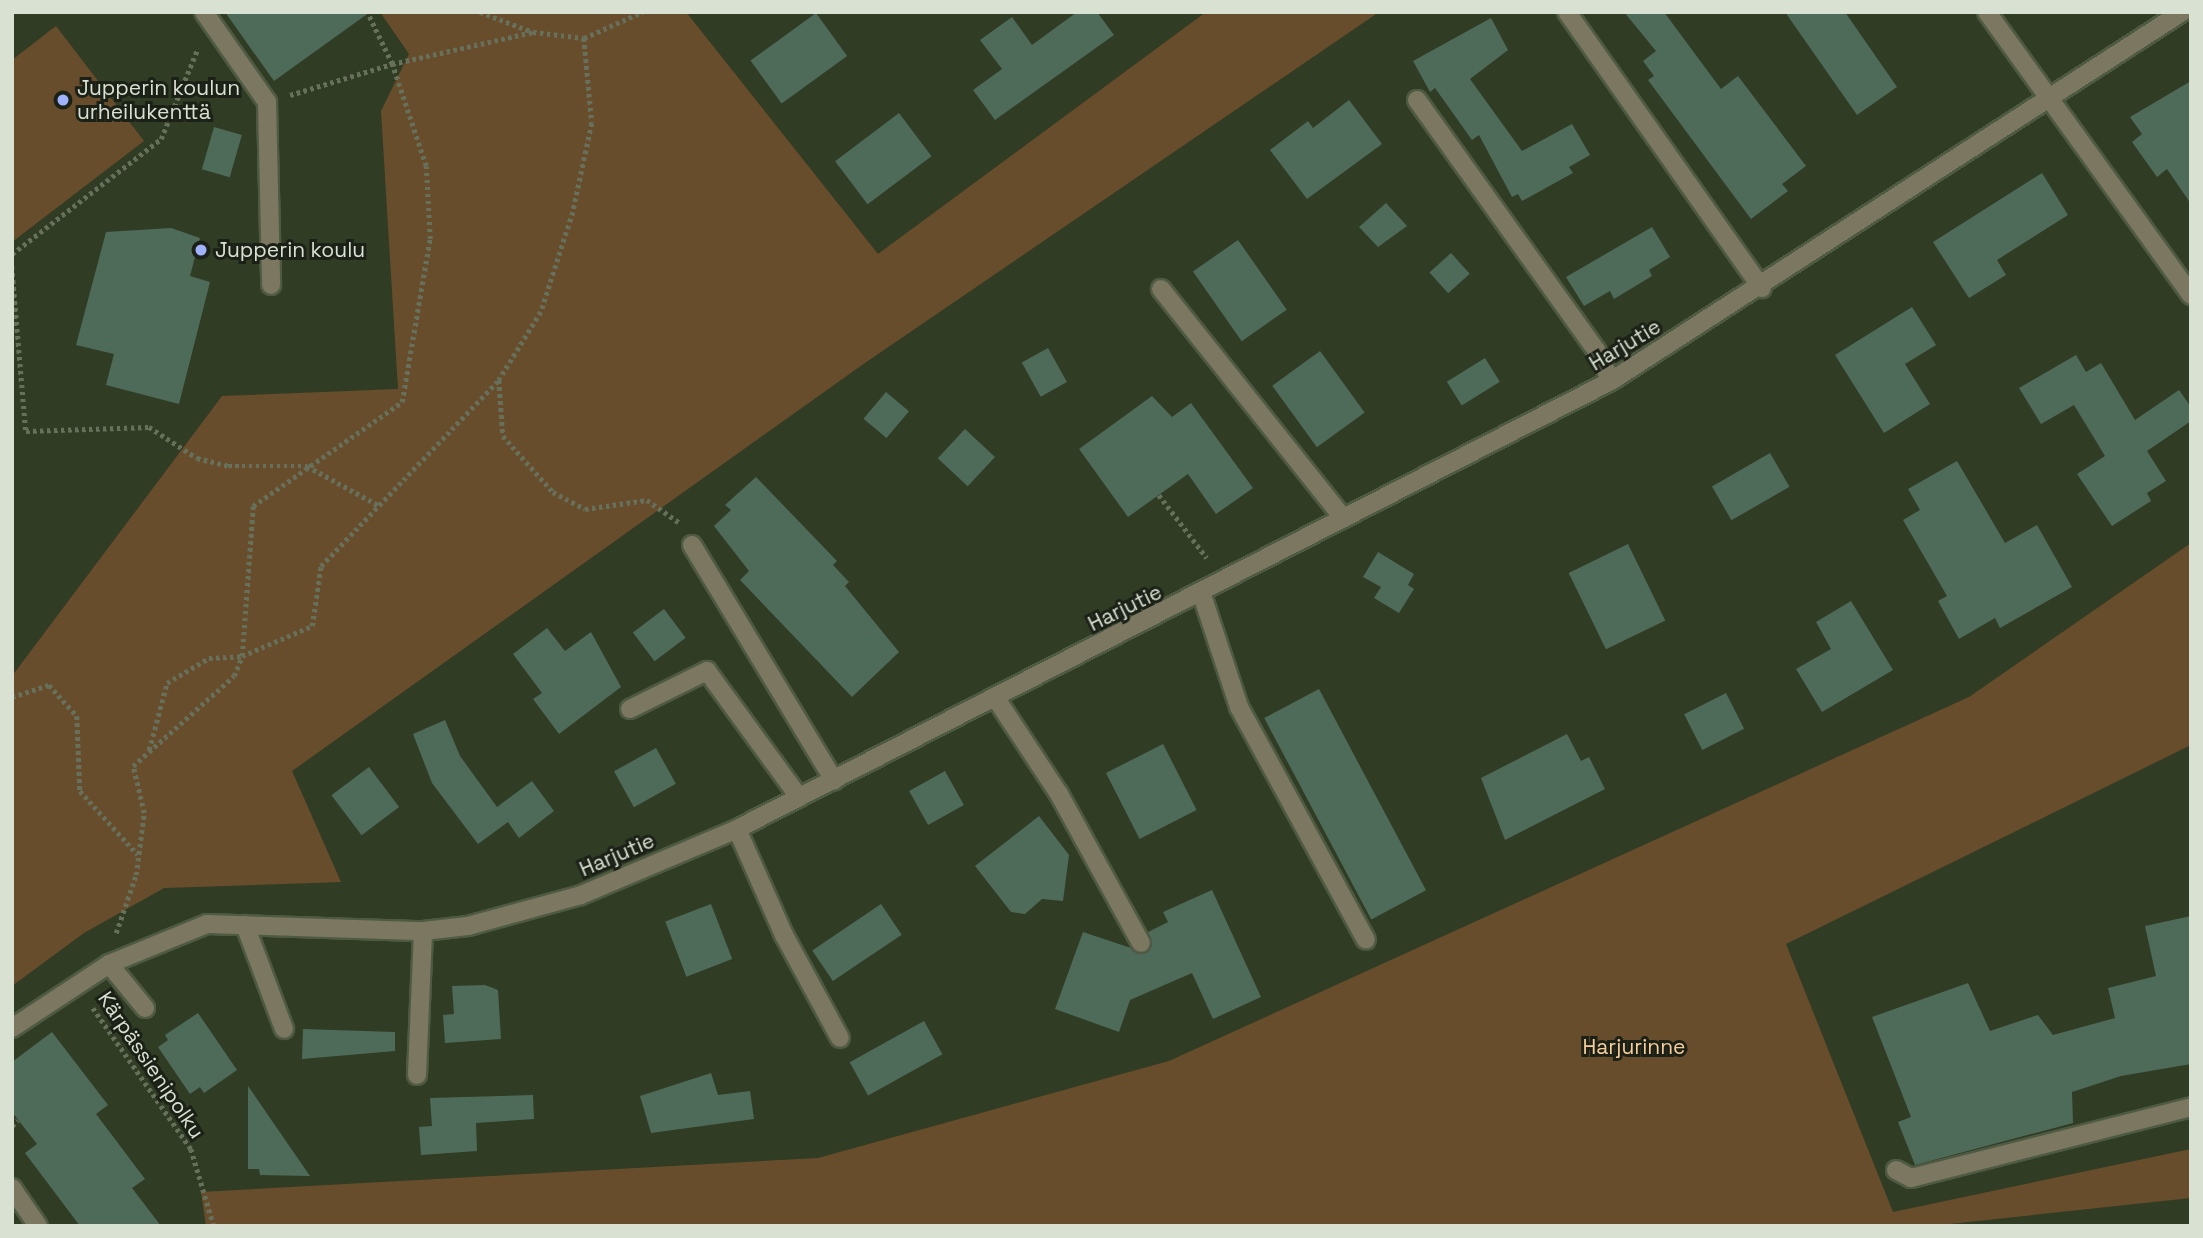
<!DOCTYPE html>
<html>
<head>
<meta charset="utf-8">
<style>
	body { margin:0 }
	#map { position:relative; width:2203px; height:1238px; overflow:hidden; background:#313c24; font-family:"Space Grotesk",sans-serif }
	div>[style] { position:absolute }
	[style*='--x'] { left:calc(var(--x)*1px); top:calc(var(--y)*1px); width:calc(var(--w)*1px); rotate:calc(var(--a)*1deg) }
	.green>* { inset:0; background:#684d2c }
	.building>* { inset:0; background:#4e6b5a; transform-origin:0 0 }
	.path>* { height:4.5px; margin-top:-2.25px; transform-origin:0; background:repeating-linear-gradient(90deg,#66705b 0 3.5px,transparent 0 7px) }
	.roads { filter:drop-shadow(2px 0 #4f5a43) drop-shadow(-2px 0 #4f5a43) drop-shadow(0 2px #4f5a43) drop-shadow(0 -2px #4f5a43) }
	.minor>* { height:18px; margin:-9px; padding:0 9px; transform-origin:9px; border-radius:9px; background:#7b7761 }
	.dots>* { width:19px; height:19px; translate:-50% -50%; box-sizing:border-box; border:4px solid #1c2117; border-radius:50% }
	span { translate:-50% -50%; white-space:nowrap; text-align:center; line-height:1.15; -webkit-text-stroke:6px #1c2117; paint-order:stroke }
	.poi-label { font-size:21px; color:#d9e1d2 }
	.left { translate:0 -50%; text-align:left }
	.street-label { font-size:21px; color:#d9e1d2 }
	.park-label { font-size:21px; color:#f8cd99 }
	.frame { position:absolute; inset:0; border:14px solid #d9e1d2; pointer-events:none }
</style>
</head>
<body>
<div id="map">
	<div class="green">
		<div style="clip-path:polygon(380px 12px,686px 12px,878px 254px,1206px 12px,1379px 12px,862px 365px,292px 771px,341px 882px,164px 888px,84px 933px,12px 986px,12px 676px,222px 396px,398px 389px,381px 111px,409px 54px)"></div>
		<div style="clip-path:polygon(56px 26px,144px 141px,12px 242px,12px 60px)"></div>
		<div style="clip-path:polygon(2191px 543px,2191px 745px,1786px 944px,1893px 1212px,2191px 1149px,2191px 1198px,1931px 1226px,206px 1226px,201px 1192px,818px 1158px,1169px 1061px,1969px 697px)"></div>
	</div>
	<div class="building">
		<div style="clip-path:polygon(225px 12px,370px 12px,274px 81px)"></div>
		<div style="clip-path:polygon(1077px 12px,1097px 12px,1114px 35px,995px 120px,973px 90px,1002px 69px,980px 40px,1012px 17px,1032px 45px)"></div>
		<div style="clip-path:polygon(1624px 12px,1664px 12px,1721px 89px,1738px 76px,1806px 166px,1782px 184px,1788px 191px,1751px 219px,1648px 80px,1654px 76px,1643px 61px,1656px 51px)"></div>
		<div style="clip-path:polygon(1785px 12px,1845px 12px,1897px 87px,1857px 115px)"></div>
		<div style="left:816px;top:13px;width:53px;height:81px;rotate:54deg"></div>
		<div style="clip-path:polygon(1491px 18px,1508px 50px,1470px 79px,1522px 151px,1572px 124px,1590px 155px,1569px 167px,1573px 173px,1522px 201px,1518px 194px,1512px 197px,1479px 135px,1472px 140px,1435px 88px,1430px 92px,1413px 61px)"></div>
		<div style="clip-path:polygon(2191px 81px,2191px 204px,2167px 169px,2157px 177px,2132px 142px,2142px 134px,2130px 117px)"></div>
		<div style="clip-path:polygon(1349px 100px,1382px 144px,1307px 199px,1270px 150px,1308px 121px,1313px 128px)"></div>
		<div style="left:899px;top:113px;width:54px;height:80px;rotate:53deg"></div>
		<div style="left:214px;top:127px;width:29px;height:44px;rotate:16deg"></div>
		<div style="clip-path:polygon(2042px 173px,2068px 215px,1997px 260px,2006px 275px,1969px 298px,1933px 242px)"></div>
		<div style="clip-path:polygon(1386px 203px,1407px 226px,1378px 247px,1359px 227px)"></div>
		<div style="clip-path:polygon(1652px 227px,1670px 257px,1649px 270px,1652px 276px,1614px 299px,1610px 291px,1584px 306px,1566px 277px)"></div>
		<div style="clip-path:polygon(171px 228px,200px 238px,190px 276px,210px 282px,179px 404px,106px 385px,114px 354px,76px 345px,106px 232px)"></div>
		<div style="left:1238px;top:240px;width:85px;height:55px;rotate:55deg"></div>
		<div style="left:1451px;top:253px;width:28px;height:29px;rotate:48deg"></div>
		<div style="clip-path:polygon(1912px 307px,1936px 345px,1905px 364px,1930px 404px,1884px 433px,1835px 355px)"></div>
		<div style="left:1048px;top:348px;width:39px;height:30px;rotate:61deg"></div>
		<div style="left:1320px;top:351px;width:76px;height:59px;rotate:54deg"></div>
		<div style="clip-path:polygon(2076px 355px,2086px 372px,2101px 363px,2135px 420px,2179px 390px,2191px 407px,2191px 421px,2147px 451px,2166px 481px,2147px 493px,2151px 501px,2112px 526px,2077px 474px,2105px 456px,2074px 405px,2041px 424px,2019px 388px)"></div>
		<div style="left:1485px;top:358px;width:28px;height:45px;rotate:58deg"></div>
		<div style="left:886px;top:392px;width:30px;height:35px;rotate:40deg"></div>
		<div style="clip-path:polygon(1152px 396px,1172px 417px,1191px 403px,1253px 488px,1216px 514px,1188px 474px,1128px 517px,1079px 449px)"></div>
		<div style="left:965px;top:429px;width:41px;height:40px;rotate:43deg"></div>
		<div style="left:1770px;top:453px;width:39px;height:67px;rotate:60deg"></div>
		<div style="clip-path:polygon(1957px 461px,2005px 543px,2037px 525px,2072px 587px,2000px 628px,1995px 618px,1959px 639px,1938px 601px,1947px 596px,1903px 520px,1920px 510px,1908px 489px)"></div>
		<div style="clip-path:polygon(756px 477px,837px 561px,833px 565px,849px 582px,845px 586px,899px 652px,852px 697px,740px 580px,749px 571px,714px 526px,731px 510px,725px 505px)"></div>
		<div style="left:1628px;top:544px;width:85px;height:66px;rotate:64deg"></div>
		<div style="clip-path:polygon(1378px 552px,1414px 574px,1408px 585px,1414px 589px,1399px 613px,1374px 598px,1381px 587px,1363px 577px)"></div>
		<div style="clip-path:polygon(1851px 601px,1893px 670px,1822px 712px,1796px 669px,1831px 649px,1816px 622px)"></div>
		<div style="left:664px;top:609px;width:36px;height:39px;rotate:53deg"></div>
		<div style="clip-path:polygon(547px 628px,565px 651px,591px 632px,621px 687px,559px 734px,533px 699px,542px 693px,513px 654px)"></div>
		<div style="left:1319px;top:689px;width:228px;height:62px;rotate:62deg"></div>
		<div style="left:1726px;top:693px;width:40px;height:47px;rotate:63deg"></div>
		<div style="clip-path:polygon(445px 720px,460px 756px,497px 807px,532px 781px,554px 811px,519px 838px,508px 822px,478px 844px,432px 783px,413px 734px)"></div>
		<div style="clip-path:polygon(1567px 734px,1581px 761px,1589px 757px,1605px 789px,1505px 840px,1481px 778px)"></div>
		<div style="left:1163px;top:744px;width:74px;height:64px;rotate:63deg"></div>
		<div style="left:656px;top:748px;width:41px;height:48px;rotate:61deg"></div>
		<div style="left:369px;top:767px;width:50px;height:47px;rotate:53deg"></div>
		<div style="left:945px;top:771px;width:39px;height:41px;rotate:61deg"></div>
		<div style="clip-path:polygon(1039px 816px,1069px 855px,1063px 901px,1042px 899px,1025px 914px,1011px 912px,975px 866px)"></div>
		<div style="clip-path:polygon(1212px 890px,1261px 997px,1213px 1019px,1192px 973px,1130px 1000px,1119px 1032px,1055px 1009px,1083px 932px,1146px 953px,1152px 944px,1148px 932px,1168px 922px,1163px 912px)"></div>
		<div style="left:711px;top:904px;width:59px;height:49px;rotate:69deg"></div>
		<div style="left:881px;top:904px;width:37px;height:83px;rotate:56deg"></div>
		<div style="clip-path:polygon(2191px 916px,2191px 1064px,2121px 1076px,2072px 1092px,2073px 1123px,1915px 1165px,1898px 1122px,1911px 1117px,1872px 1017px,1968px 983px,1990px 1031px,2038px 1015px,2053px 1035px,2115px 1018px,2108px 988px,2156px 976px,2145px 926px)"></div>
		<div style="clip-path:polygon(485px 985px,498px 990px,501px 1039px,445px 1043px,443px 1015px,454px 1014px,452px 986px)"></div>
		<div style="clip-path:polygon(198px 1013px,237px 1070px,204px 1093px,200px 1087px,190px 1094px,158px 1047px,168px 1040px,165px 1035px)"></div>
		<div style="left:924px;top:1021px;width:38px;height:85px;rotate:61deg"></div>
		<div style="clip-path:polygon(303px 1029px,395px 1032px,395px 1051px,302px 1059px)"></div>
		<div style="clip-path:polygon(52px 1032px,108px 1105px,96px 1114px,145px 1179px,132px 1188px,161px 1226px,80px 1226px,25px 1153px,37px 1144px,12px 1112px,12px 1062px)"></div>
		<div style="clip-path:polygon(711px 1073px,718px 1095px,750px 1091px,754px 1119px,651px 1133px,640px 1096px)"></div>
		<div style="clip-path:polygon(248px 1086px,310px 1176px,260px 1175px,259px 1169px,248px 1169px)"></div>
		<div style="clip-path:polygon(533px 1095px,534px 1119px,476px 1123px,477px 1151px,421px 1155px,419px 1127px,432px 1126px,430px 1098px)"></div>
	</div>
	<div class="path">
		<div style="--x:480;--y:12;--w:57;--a:20.7"></div>
		<div style="--x:533;--y:32;--w:51;--a:6.7"></div>
		<div style="--x:584;--y:38;--w:64;--a:-24.1"></div>
		<div style="--x:584;--y:38;--w:85;--a:84.6"></div>
		<div style="--x:592;--y:123;--w:91;--a:102.1"></div>
		<div style="--x:573;--y:212;--w:105;--a:107.7"></div>
		<div style="--x:541;--y:312;--w:80;--a:121.7"></div>
		<div style="--x:499;--y:380;--w:56;--a:85.9"></div>
		<div style="--x:503;--y:436;--w:75;--a:48.2"></div>
		<div style="--x:553;--y:492;--w:36;--a:28"></div>
		<div style="--x:585;--y:509;--w:63;--a:-8.3"></div>
		<div style="--x:647;--y:500;--w:40;--a:34.9"></div>
		<div style="--x:290;--y:95;--w:107;--a:-16.9"></div>
		<div style="--x:392;--y:64;--w:145;--a:-12.8"></div>
		<div style="--x:12;--y:254;--w:188;--a:-37.7"></div>
		<div style="--x:161;--y:139;--w:98;--a:-67.9"></div>
		<div style="--x:12;--y:266;--w:166;--a:85.2"></div>
		<div style="--x:26;--y:431;--w:123;--a:-1.9"></div>
		<div style="--x:149;--y:427;--w:57;--a:32.9"></div>
		<div style="--x:197;--y:458;--w:32;--a:14"></div>
		<div style="--x:228;--y:466;--w:79;--a:0"></div>
		<div style="--x:307;--y:466;--w:81;--a:28.8"></div>
		<div style="--x:1159;--y:495;--w:79;--a:52.7"></div>
		<div style="--x:12;--y:697;--w:39;--a:-18"></div>
		<div style="--x:49;--y:685;--w:42;--a:47.9"></div>
		<div style="--x:77;--y:716;--w:75;--a:87.7"></div>
		<div style="--x:80;--y:791;--w:86;--a:47.8"></div>
		<div style="--x:149;--y:750;--w:69;--a:-75"></div>
		<div style="--x:167;--y:683;--w:49;--a:-30.8"></div>
		<div style="--x:209;--y:658;--w:33;--a:-3"></div>
		<div style="--x:242;--y:656;--w:150;--a:-85.8"></div>
		<div style="--x:253;--y:506;--w:182;--a:-34.9"></div>
		<div style="--x:402;--y:402;--w:165;--a:-80.3"></div>
		<div style="--x:430;--y:239;--w:73;--a:-93.1"></div>
		<div style="--x:426;--y:166;--w:108;--a:-108.4"></div>
		<div style="--x:392;--y:64;--w:58;--a:-115.7"></div>
		<div style="--x:116;--y:933;--w:61;--a:-71"></div>
		<div style="--x:136;--y:875;--w:63;--a:-82.6"></div>
		<div style="--x:144;--y:813;--w:48;--a:-103.2"></div>
		<div style="--x:133;--y:766;--w:135;--a:-41.7"></div>
		<div style="--x:234;--y:676;--w:22;--a:-68"></div>
		<div style="--x:242;--y:656;--w:76;--a:-23.2"></div>
		<div style="--x:312;--y:626;--w:61;--a:-81.5"></div>
		<div style="--x:321;--y:566;--w:257;--a:-46.3"></div>
		<div style="--x:93;--y:1008;--w:172;--a:55.2"></div>
		<div style="--x:191;--y:1149;--w:80;--a:73.4"></div>
		<div style="--x:12;--y:1126;--w:8;--a:-45"></div>
	</div>
	<div class="roads">
		<div class="minor">
			<div style="--x:204;--y:12;--w:110;--a:55"></div>
			<div style="--x:267;--y:102;--w:183;--a:88.7"></div>
			<div style="--x:1567;--y:12;--w:338;--a:54.8"></div>
			<div style="--x:1987;--y:12;--w:349;--a:54.2"></div>
			<div style="--x:1417;--y:100;--w:307;--a:54.4"></div>
			<div style="--x:1596;--y:350;--w:34;--a:64"></div>
			<div style="--x:1161;--y:289;--w:293;--a:51.5"></div>
			<div style="--x:692;--y:545;--w:275;--a:58.9"></div>
			<div style="--x:1202;--y:595;--w:118;--a:71.7"></div>
			<div style="--x:1239;--y:707;--w:265;--a:61.4"></div>
			<div style="--x:995;--y:697;--w:116;--a:56.6"></div>
			<div style="--x:1059;--y:794;--w:170;--a:61.2"></div>
			<div style="--x:630;--y:709;--w:86;--a:-26.3"></div>
			<div style="--x:707;--y:671;--w:156;--a:53.9"></div>
			<div style="--x:737;--y:829;--w:116;--a:66.1"></div>
			<div style="--x:784;--y:935;--w:117;--a:61.5"></div>
			<div style="--x:245;--y:925;--w:111;--a:69.4"></div>
			<div style="--x:109;--y:964;--w:57;--a:50.7"></div>
			<div style="--x:12;--y:1028;--w:116;--a:-33.4"></div>
			<div style="--x:109;--y:964;--w:106;--a:-22.2"></div>
			<div style="--x:207;--y:924;--w:216;--a:1.9"></div>
			<div style="--x:423;--y:931;--w:45;--a:-6.3"></div>
			<div style="--x:468;--y:926;--w:117;--a:-15.3"></div>
			<div style="--x:581;--y:895;--w:169;--a:-22.9"></div>
			<div style="--x:737;--y:829;--w:982;--a:-27.14"></div>
			<div style="--x:1611;--y:381;--w:680;--a:-32.87"></div>
			<div style="--x:417;--y:1075;--w:144;--a:-87.6"></div>
			<div style="--x:1896;--y:1170;--w:17;--a:28"></div>
			<div style="--x:1911;--y:1178;--w:289;--a:-14.2"></div>
			<div style="--x:12;--y:1188;--w:46;--a:55.6"></div>
		</div>
	</div>
	<div class="dots">
		<div style="left:63px;top:100px;background:#a1b2fd"></div>
		<div style="left:201px;top:250px;background:#a1b2fd"></div>
	</div>
	<div class="poi-label">
		<span class="left" style="left:77px;top:100px">Jupperin koulun<br>urheilukenttä</span>
		<span class="left" style="left:215px;top:250px">Jupperin koulu</span>
	</div>
	<div class="street-label">
		<span style="left:1625px;top:345px;rotate:-31deg">Harjutie</span>
		<span style="left:1125px;top:608px;rotate:-26deg">Harjutie</span>
		<span style="left:617px;top:855px;rotate:-23deg">Harjutie</span>
		<span style="left:151px;top:1065px;rotate:56deg">Kärpässienipolku</span>
	</div>
	<div class="park-label">
		<span style="left:1634px;top:1047px">Harjurinne</span>
	</div>
	<div class="frame"></div>
</div>
</body>
</html>
